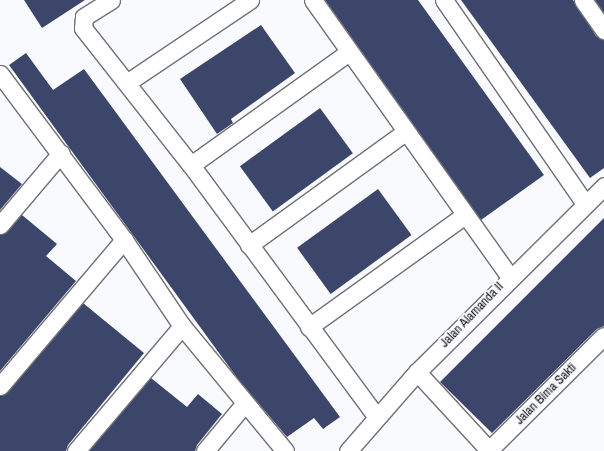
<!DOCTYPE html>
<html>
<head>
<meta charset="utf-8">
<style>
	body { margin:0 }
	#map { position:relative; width:604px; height:451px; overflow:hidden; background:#f9fafe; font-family:"Archivo Narrow",sans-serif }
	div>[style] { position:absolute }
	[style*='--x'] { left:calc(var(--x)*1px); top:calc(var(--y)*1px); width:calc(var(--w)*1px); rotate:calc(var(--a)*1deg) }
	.building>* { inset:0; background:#3c466b; transform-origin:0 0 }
	.roads { filter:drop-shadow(1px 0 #707176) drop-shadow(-1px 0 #707176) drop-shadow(0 1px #707176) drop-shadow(0 -1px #707176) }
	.minor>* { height:17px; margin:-8.5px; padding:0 8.5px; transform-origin:8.5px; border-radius:8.5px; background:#fff }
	span { translate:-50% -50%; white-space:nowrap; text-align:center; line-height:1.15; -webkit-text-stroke:4px #f9fafe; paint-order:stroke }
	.street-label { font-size:13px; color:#111113 }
</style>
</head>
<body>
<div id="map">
	<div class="building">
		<div style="clip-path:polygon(24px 0,85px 0,42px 28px)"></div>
		<div style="clip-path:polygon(325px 0,418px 0,544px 175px,481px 220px)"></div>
		<div style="clip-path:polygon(461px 0,573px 0,596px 36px,604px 40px,604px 168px,590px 178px)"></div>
		<div style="clip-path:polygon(595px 0,604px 0,604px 13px)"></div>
		<div style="clip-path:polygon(261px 25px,295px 73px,231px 119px,233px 123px,217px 134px,180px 79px)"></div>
		<div style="clip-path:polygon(26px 53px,53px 90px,84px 69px,340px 417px,323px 429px,314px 418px,287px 437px,238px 379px,9px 65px)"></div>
		<div style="left:320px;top:108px;width:56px;height:99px;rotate:54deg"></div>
		<div style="clip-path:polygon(0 167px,22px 184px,0 210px)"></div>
		<div style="left:378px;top:189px;width:57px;height:100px;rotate:54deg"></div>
		<div style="clip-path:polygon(22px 215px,57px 244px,46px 256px,76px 281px,0 371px,0 235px,7px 232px)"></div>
		<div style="clip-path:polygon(604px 218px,604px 326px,597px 329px,492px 433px,440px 382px)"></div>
		<div style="clip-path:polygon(83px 303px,144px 353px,68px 445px,66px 451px,0 451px,0 396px,8px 392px)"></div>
		<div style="clip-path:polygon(151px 378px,187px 407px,198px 394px,222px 414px,197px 445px,195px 451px,89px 451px)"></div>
	</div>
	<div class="roads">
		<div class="minor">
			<div style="--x:111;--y:0;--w:32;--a:148"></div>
			<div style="--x:84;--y:17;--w:11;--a:95"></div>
			<div style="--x:83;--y:28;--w:174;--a:51.8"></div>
			<div style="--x:191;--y:165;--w:313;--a:53.6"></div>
			<div style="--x:313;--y:0;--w:340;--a:54.6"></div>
			<div style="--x:444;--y:0;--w:248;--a:55.3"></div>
			<div style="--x:583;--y:0;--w:37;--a:55"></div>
			<div style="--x:0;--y:74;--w:207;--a:53.2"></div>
			<div style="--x:124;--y:240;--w:104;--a:56"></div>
			<div style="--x:182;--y:326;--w:162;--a:50.5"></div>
			<div style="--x:128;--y:82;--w:147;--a:-33.9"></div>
			<div style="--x:191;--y:165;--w:194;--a:-35.6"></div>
			<div style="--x:0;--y:225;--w:94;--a:-49.7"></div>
			<div style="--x:249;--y:245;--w:193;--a:-35.9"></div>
			<div style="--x:309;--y:327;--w:192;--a:-35.7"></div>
			<div style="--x:417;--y:372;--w:106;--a:47.3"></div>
			<div style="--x:0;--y:386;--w:192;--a:-49.7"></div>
			<div style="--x:76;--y:451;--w:164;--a:-49.7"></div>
			<div style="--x:205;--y:451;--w:62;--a:-50.2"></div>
			<div style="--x:348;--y:451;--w:105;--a:-48.9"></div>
			<div style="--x:417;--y:372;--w:264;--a:-44.8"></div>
			<div style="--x:488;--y:451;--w:163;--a:-44.8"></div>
		</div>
	</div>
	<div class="street-label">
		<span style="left:472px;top:315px;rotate:-46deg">Jalan Alamanda II</span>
		<span style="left:546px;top:394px;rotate:-45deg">Jalan Bima Sakti</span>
	</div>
</div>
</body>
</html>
